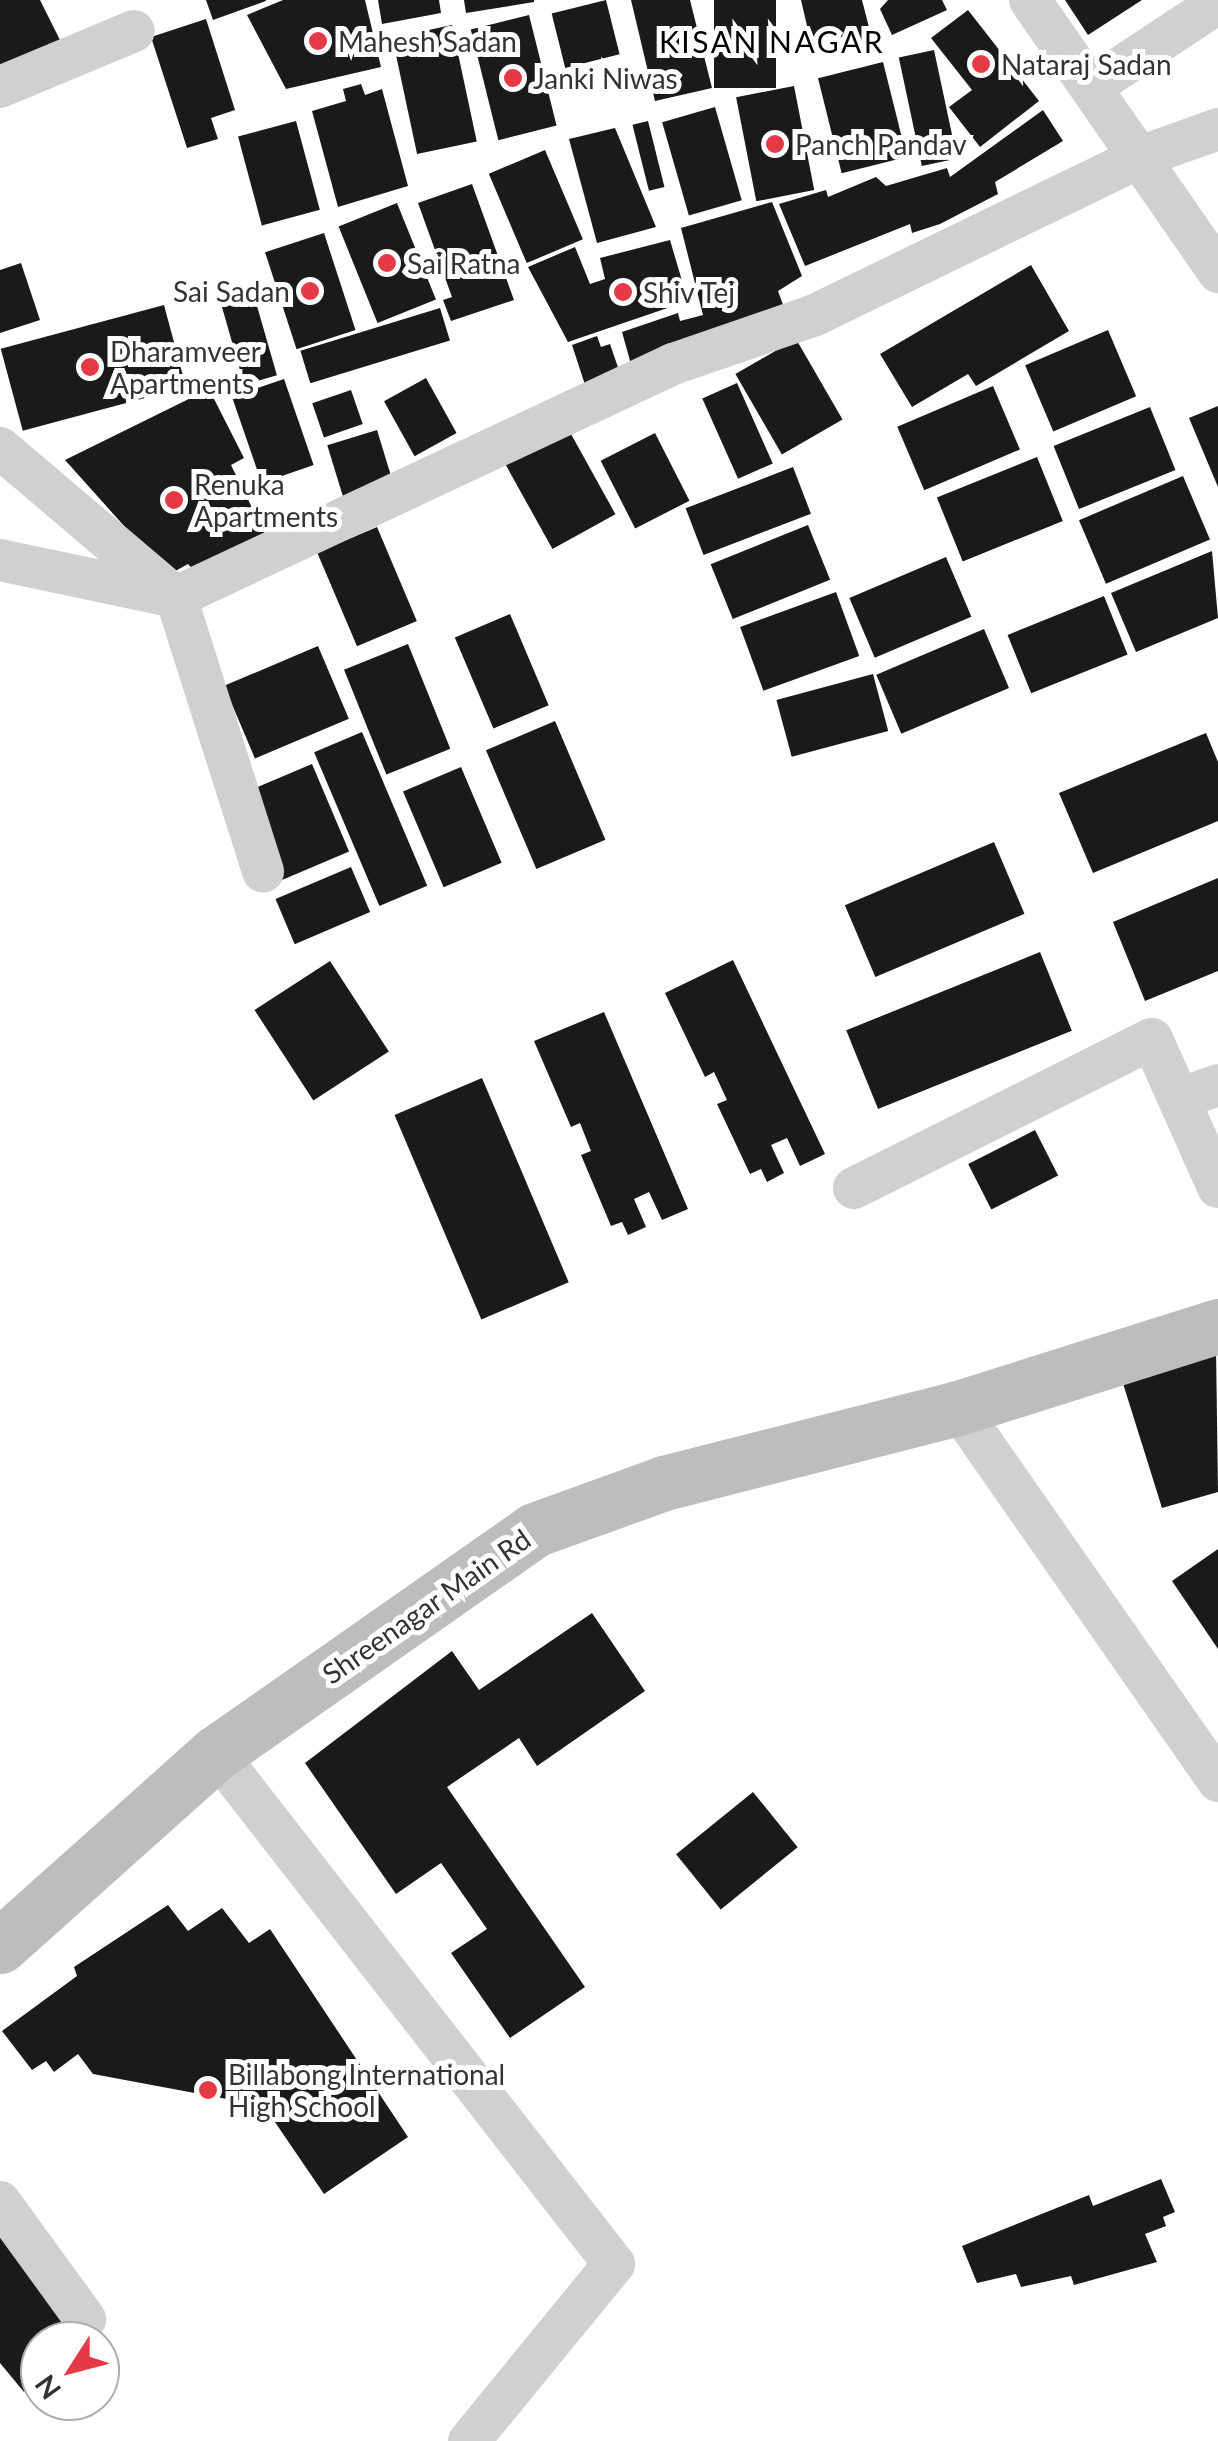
<!DOCTYPE html>
<html>
<head>
<meta charset="utf-8">
<style>
	body { margin:0 }
	#map { position:relative; width:1218px; height:2441px; overflow:hidden; background:#fff; font-family:Lato,sans-serif }
	div>[style] { position:absolute }
	[style*='--x'] { left:calc(var(--x)*1px); top:calc(var(--y)*1px); width:calc(var(--w)*1px); rotate:calc(var(--a)*1deg) }
	.building>* { inset:0; background:#1a1a1a; transform-origin:0 0 }
	.street>* { height:42px; margin:-21px; padding:0 21px; transform-origin:21px; border-radius:21px; background:#d0d0d0 }
	.secondary>* { height:55px; margin:-27.5px; padding:0 27.5px; transform-origin:27.5px; border-radius:27.5px; background:#bdbdbd }
	.dots>* { width:28px; height:28px; translate:-50% -50%; box-sizing:border-box; border:5px solid #fff; border-radius:50% }
	span { translate:-50% -50%; white-space:nowrap; text-align:center; line-height:1.15; -webkit-text-stroke:10px #fff; paint-order:stroke }
	.poi-label { font-size:28px; color:#333 }
	.left { translate:0 -50%; text-align:left }
	.right { translate:-100% -50%; text-align:right }
	.street-label { font-size:28px; color:#333 }
	.neighbourhood-label { font-size:30px; color:#000; letter-spacing:2.5px }
	.north { position:absolute; left:20px; top:2321px; width:100px; height:100px; box-sizing:border-box; background:#fff; border:2px solid #adadad; border-radius:50%; rotate:234deg; font-size:28px; font-weight:700; line-height:40px; text-align:center; color:#333 }
	.north::after { content:''; display:block; margin:auto; width:35px; height:45px; background:#e63946; clip-path:polygon(50% 0,100% 100%,50% 72%,0 100%) }
</style>
</head>
<body>
<div id="map">
	<div class="building">
		<div style="clip-path:polygon(0 0,40px 0,62px 44px,0 76px)"></div>
		<div style="clip-path:polygon(206px 0,266px 0,266px 1px,213px 20px)"></div>
		<div style="clip-path:polygon(283px 0,365px 0,381px 67px,286px 89px,247px 15px)"></div>
		<div style="clip-path:polygon(378px 0,439px 0,441px 13px,382px 24px)"></div>
		<div style="clip-path:polygon(464px 0,534px 0,534px 2px,466px 13px)"></div>
		<div style="left:606px;top:0;width:56px;height:56px;rotate:76deg"></div>
		<div style="clip-path:polygon(631px 0,690px 0,712px 88px,655px 101px)"></div>
		<div style="left:714px;top:0;width:62px;height:88px"></div>
		<div style="clip-path:polygon(801px 0,862px 0,873px 43px,814px 56px)"></div>
		<div style="clip-path:polygon(888px 0,942px 0,947px 10px,892px 35px,880px 9px)"></div>
		<div style="clip-path:polygon(1065px 0,1142px 0,1088px 35px)"></div>
		<div style="clip-path:polygon(968px 10px,1039px 101px,980px 147px,949px 107px,972px 90px,931px 38px)"></div>
		<div style="left:529px;top:15px;width:114px;height:60px;rotate:76deg"></div>
		<div style="clip-path:polygon(206px 19px,235px 110px,211px 118px,218px 139px,187px 148px,151px 37px)"></div>
		<div style="left:452px;top:25px;width:119px;height:61px;rotate:78deg"></div>
		<div style="left:934px;top:50px;width:111px;height:36px;rotate:78deg"></div>
		<div style="left:883px;top:62px;width:98px;height:67px;rotate:76deg"></div>
		<div style="clip-path:polygon(361px 84px,365px 95px,382px 89px,408px 186px,338px 207px,312px 111px,346px 101px,343px 89px)"></div>
		<div style="left:794px;top:86px;width:106px;height:59px;rotate:79deg"></div>
		<div style="left:715px;top:107px;width:97px;height:55px;rotate:74deg"></div>
		<div style="clip-path:polygon(1043px 110px,1063px 141px,995px 182px,998px 194px,940px 224px,912px 233px,910px 224px,805px 266px,779px 204px,826px 190px,828px 197px,876px 177px,886px 186px,947px 168px,950px 177px)"></div>
		<div style="left:296px;top:121px;width:92px;height:60px;rotate:75deg"></div>
		<div style="left:648px;top:121px;width:68px;height:16px;rotate:76deg"></div>
		<div style="clip-path:polygon(615px 128px,656px 227px,597px 243px,569px 139px)"></div>
		<div style="left:545px;top:150px;width:97px;height:61px;rotate:67deg"></div>
		<div style="clip-path:polygon(472px 184px,514px 300px,451px 321px,443px 300px,452px 297px,418px 203px)"></div>
		<div style="clip-path:polygon(772px 202px,802px 276px,778px 291px,785px 310px,632px 368px,622px 332px,678px 313px,680px 321px,703px 315px,681px 228px)"></div>
		<div style="left:397px;top:203px;width:104px;height:63px;rotate:68deg"></div>
		<div style="left:324px;top:233px;width:102px;height:62px;rotate:72deg"></div>
		<div style="clip-path:polygon(670px 240px,688px 301px,568px 342px,528px 267px,575px 247px,590px 284px,605px 279px,600px 258px)"></div>
		<div style="clip-path:polygon(21px 263px,40px 320px,0 333px,0 270px)"></div>
		<div style="clip-path:polygon(1031px 265px,1069px 331px,976px 386px,968px 374px,912px 407px,880px 354px)"></div>
		<div style="left:251px;top:285px;width:94px;height:34px;rotate:74deg"></div>
		<div style="left:164px;top:305px;width:85px;height:169px;rotate:75deg"></div>
		<div style="left:440px;top:308px;width:34px;height:146px;rotate:73deg"></div>
		<div style="left:1108px;top:330px;width:72px;height:90px;rotate:67deg"></div>
		<div style="clip-path:polygon(597px 336px,601px 347px,610px 344px,624px 385px,589px 397px,572px 345px)"></div>
		<div style="left:796px;top:339px;width:93px;height:70px;rotate:60deg"></div>
		<div style="left:426px;top:378px;width:63px;height:48px;rotate:61deg"></div>
		<div style="left:284px;top:379px;width:91px;height:55px;rotate:71deg"></div>
		<div style="left:737px;top:383px;width:88px;height:38px;rotate:66deg"></div>
		<div style="left:993px;top:386px;width:69px;height:104px;rotate:67deg"></div>
		<div style="clip-path:polygon(209px 389px,244px 458px,231px 465px,266px 536px,196px 573px,188px 564px,168px 575px,65px 460px)"></div>
		<div style="left:351px;top:390px;width:36px;height:41px;rotate:71deg"></div>
		<div style="clip-path:polygon(1218px 406px,1218px 487px,1189px 418px)"></div>
		<div style="left:1150px;top:407px;width:68px;height:104px;rotate:68deg"></div>
		<div style="left:566px;top:425px;width:102px;height:72px;rotate:61deg"></div>
		<div style="left:377px;top:430px;width:67px;height:52px;rotate:73deg"></div>
		<div style="left:655px;top:433px;width:76px;height:61px;rotate:63deg"></div>
		<div style="left:1037px;top:457px;width:69px;height:108px;rotate:68deg"></div>
		<div style="left:793px;top:467px;width:50px;height:115px;rotate:69deg"></div>
		<div style="left:1183px;top:476px;width:69px;height:113px;rotate:67deg"></div>
		<div style="left:808px;top:525px;width:59px;height:105px;rotate:68deg"></div>
		<div style="left:377px;top:527px;width:102px;height:65px;rotate:67deg"></div>
		<div style="clip-path:polygon(1212px 551px,1218px 618px,1136px 652px,1111px 593px)"></div>
		<div style="left:946px;top:557px;width:65px;height:105px;rotate:67deg"></div>
		<div style="left:836px;top:592px;width:68px;height:102px;rotate:70deg"></div>
		<div style="left:1104px;top:596px;width:63px;height:104px;rotate:68deg"></div>
		<div style="left:510px;top:614px;width:99px;height:60px;rotate:67deg"></div>
		<div style="left:984px;top:629px;width:64px;height:117px;rotate:67deg"></div>
		<div style="left:408px;top:644px;width:113px;height:69px;rotate:68deg"></div>
		<div style="left:318px;top:646px;width:79px;height:102px;rotate:67deg"></div>
		<div style="left:873px;top:674px;width:59px;height:100px;rotate:75deg"></div>
		<div style="left:555px;top:721px;width:129px;height:75px;rotate:67deg"></div>
		<div style="left:362px;top:732px;width:167px;height:52px;rotate:67deg"></div>
		<div style="clip-path:polygon(1206px 733px,1218px 762px,1218px 821px,1093px 873px,1059px 793px)"></div>
		<div style="left:312px;top:764px;width:95px;height:78px;rotate:67deg"></div>
		<div style="left:461px;top:767px;width:104px;height:63px;rotate:67deg"></div>
		<div style="left:994px;top:842px;width:78px;height:162px;rotate:67deg"></div>
		<div style="left:351px;top:867px;width:49px;height:82px;rotate:67deg"></div>
		<div style="clip-path:polygon(1218px 878px,1218px 971px,1145px 1001px,1113px 922px)"></div>
		<div style="left:1040px;top:952px;width:85px;height:209px;rotate:68deg"></div>
		<div style="clip-path:polygon(733px 960px,825px 1154px,800px 1166px,787px 1138px,771px 1145px,784px 1173px,767px 1182px,761px 1169px,750px 1174px,717px 1104px,727px 1100px,714px 1072px,705px 1077px,665px 993px)"></div>
		<div style="left:330px;top:961px;width:108px;height:90px;rotate:57deg"></div>
		<div style="clip-path:polygon(604px 1012px,688px 1209px,662px 1220px,649px 1192px,634px 1199px,646px 1227px,628px 1235px,622px 1222px,611px 1226px,581px 1155px,591px 1151px,580px 1123px,571px 1127px,534px 1041px)"></div>
		<div style="left:482px;top:1078px;width:222px;height:95px;rotate:67deg"></div>
		<div style="left:1035px;top:1130px;width:51px;height:75px;rotate:63deg"></div>
		<div style="clip-path:polygon(1216px 1348px,1218px 1492px,1162px 1508px,1121px 1377px)"></div>
		<div style="clip-path:polygon(1218px 1549px,1218px 1649px,1172px 1581px)"></div>
		<div style="clip-path:polygon(592px 1613px,645px 1691px,537px 1766px,519px 1738px,447px 1787px,585px 1987px,510px 2038px,451px 1953px,487px 1929px,441px 1863px,396px 1894px,305px 1763px,452px 1651px,479px 1690px)"></div>
		<div style="left:753px;top:1792px;width:71px;height:99px;rotate:51deg"></div>
		<div style="clip-path:polygon(168px 1905px,188px 1931px,222px 1908px,249px 1943px,270px 1929px,408px 2137px,324px 2194px,264px 2106px,93px 2074px,78px 2054px,54px 2072px,46px 2061px,32px 2070px,2px 2031px,77px 1976px,74px 1967px)"></div>
		<div style="clip-path:polygon(1161px 2179px,1175px 2212px,1163px 2217px,1166px 2226px,1145px 2234px,1157px 2262px,1074px 2285px,1071px 2276px,1021px 2287px,1016px 2274px,977px 2283px,962px 2246px,1089px 2195px,1093px 2206px)"></div>
		<div style="clip-path:polygon(0 2237px,86px 2339px,40px 2341px,40px 2378px,24px 2392px,0 2363px)"></div>
	</div>
	<div class="street">
		<div style="--x:1030;--y:0;--w:331;--a:55.3"></div>
		<div style="--x:0;--y:87;--w:145;--a:-22.7"></div>
		<div style="--x:1091;--y:87;--w:152;--a:-33.5"></div>
		<div style="--x:0;--y:448;--w:231;--a:40.3"></div>
		<div style="--x:176;--y:597;--w:288;--a:72.4"></div>
		<div style="--x:0;--y:560;--w:180;--a:11.9"></div>
		<div style="--x:176;--y:597;--w:549;--a:-25.12"></div>
		<div style="--x:673;--y:364;--w:150;--a:-19"></div>
		<div style="--x:815;--y:315;--w:361;--a:-25.9"></div>
		<div style="--x:1140;--y:157;--w:83;--a:-19.7"></div>
		<div style="--x:1179;--y:1099;--w:41;--a:-19.7"></div>
		<div style="--x:854;--y:1188;--w:333;--a:-26.6"></div>
		<div style="--x:1152;--y:1039;--w:162;--a:66"></div>
		<div style="--x:958;--y:1408;--w:455;--a:55.1"></div>
		<div style="--x:216;--y:1753;--w:648;--a:52.09"></div>
		<div style="--x:614;--y:2264;--w:229;--a:129.3"></div>
		<div style="--x:0;--y:2202;--w:145;--a:54"></div>
	</div>
	<div class="secondary">
		<div style="--x:0;--y:1946;--w:290;--a:-41.8"></div>
		<div style="--x:216;--y:1753;--w:388;--a:-35"></div>
		<div style="--x:534;--y:1530;--w:138;--a:-19.9"></div>
		<div style="--x:664;--y:1483;--w:303;--a:-14.3"></div>
		<div style="--x:958;--y:1408;--w:273;--a:-17.5"></div>
	</div>
	<div class="dots">
		<div style="left:318px;top:41px;background:#e63946"></div>
		<div style="left:981px;top:64px;background:#e63946"></div>
		<div style="left:513px;top:78px;background:#e63946"></div>
		<div style="left:775px;top:144px;background:#e63946"></div>
		<div style="left:387px;top:263px;background:#e63946"></div>
		<div style="left:310px;top:291px;background:#e63946"></div>
		<div style="left:623px;top:292px;background:#e63946"></div>
		<div style="left:90px;top:367px;background:#e63946"></div>
		<div style="left:174px;top:500px;background:#e63946"></div>
		<div style="left:208px;top:2090px;background:#e63946"></div>
	</div>
	<div class="poi-label">
		<span class="left" style="left:338px;top:41px">Mahesh Sadan</span>
		<span class="left" style="left:1001px;top:64px">Nataraj Sadan</span>
		<span class="left" style="left:533px;top:78px">Janki Niwas</span>
		<span class="left" style="left:795px;top:144px">Panch Pandav</span>
		<span class="left" style="left:407px;top:263px">Sai Ratna</span>
		<span class="right" style="left:290px;top:291px">Sai Sadan</span>
		<span class="left" style="left:643px;top:292px">Shiv Tej</span>
		<span class="left" style="left:110px;top:367px">Dharamveer<br>Apartments</span>
		<span class="left" style="left:194px;top:500px">Renuka<br>Apartments</span>
		<span class="left" style="left:228px;top:2090px">Billabong International<br>High School</span>
	</div>
	<div class="street-label">
		<span style="left:426px;top:1606px;rotate:-35deg">Shreenagar Main Rd</span>
	</div>
	<div class="neighbourhood-label">
		<span style="left:772px;top:41px">KISAN NAGAR</span>
	</div>
	<div class="north">N</div>
</div>
</body>
</html>
